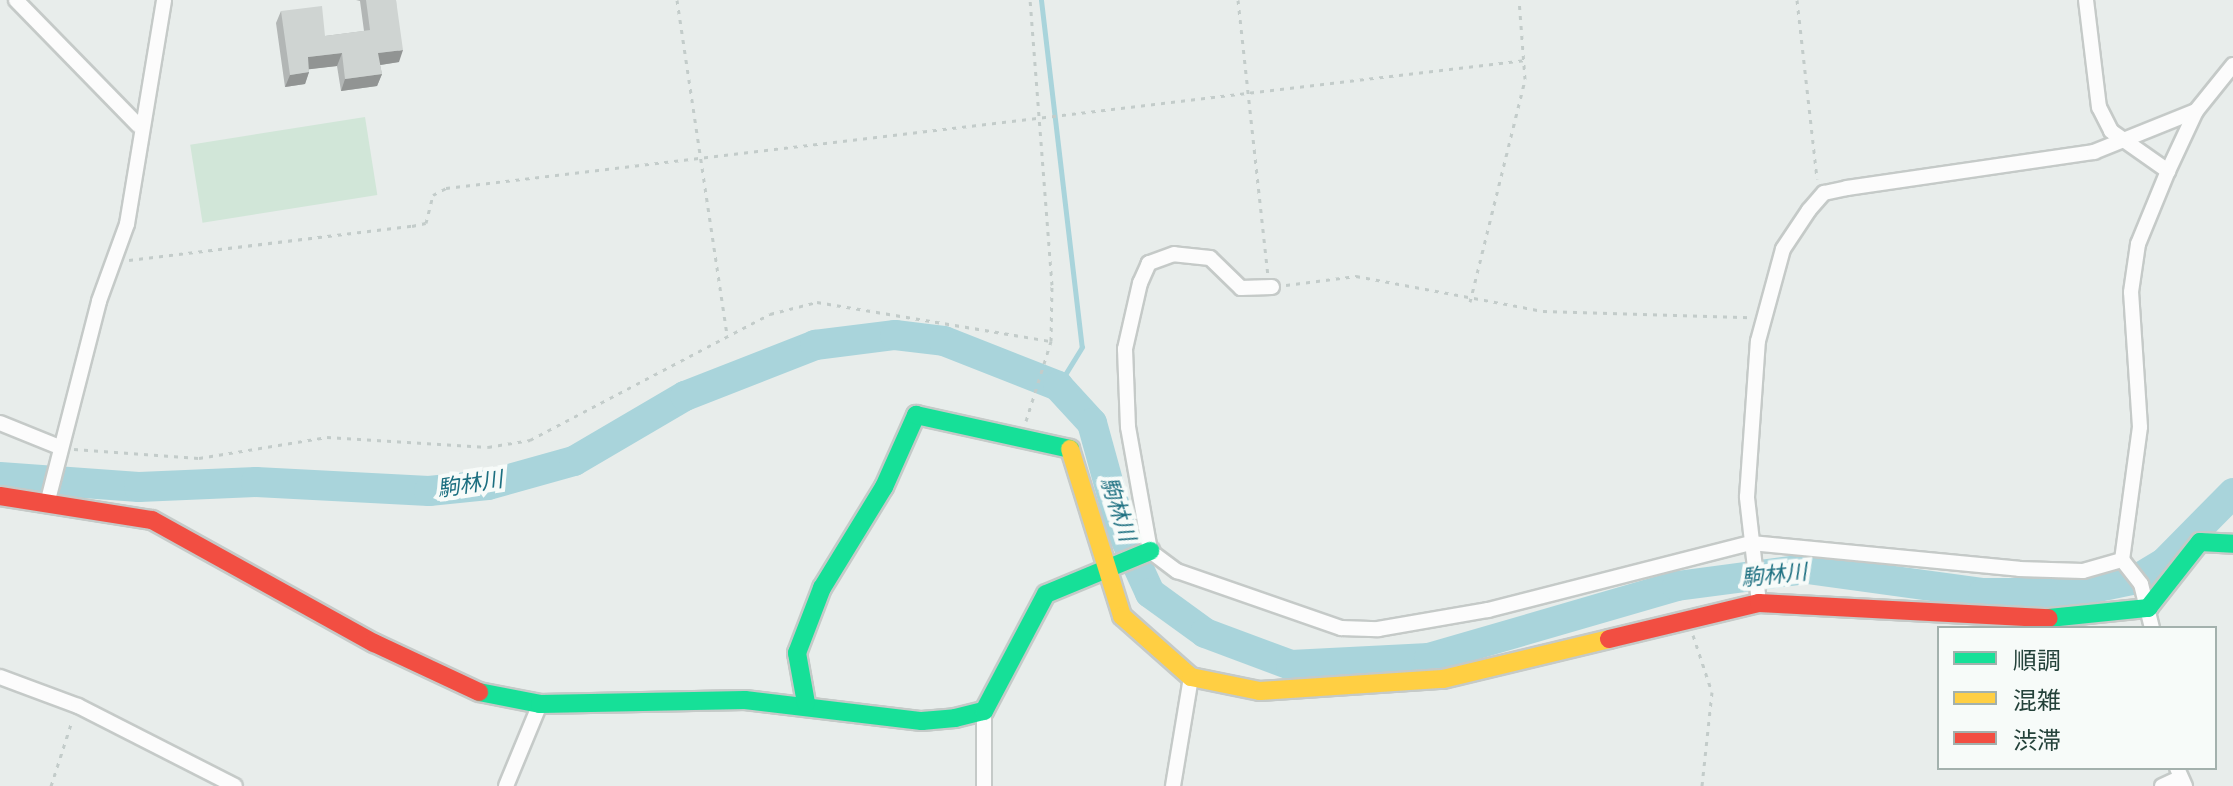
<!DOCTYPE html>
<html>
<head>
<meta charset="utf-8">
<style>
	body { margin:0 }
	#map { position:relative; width:2233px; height:786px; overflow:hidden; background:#e8edeb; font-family:Signika,"Noto Sans JP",sans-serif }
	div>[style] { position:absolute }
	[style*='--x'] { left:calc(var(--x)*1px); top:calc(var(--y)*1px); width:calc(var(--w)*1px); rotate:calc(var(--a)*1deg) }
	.green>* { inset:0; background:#d1e6d8; transform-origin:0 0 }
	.stream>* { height:5px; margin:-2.5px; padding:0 2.5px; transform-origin:2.5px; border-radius:2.5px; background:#a9d4db }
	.river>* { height:30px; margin:-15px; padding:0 15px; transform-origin:15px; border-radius:15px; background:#a9d4db }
	.path>* { height:3px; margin-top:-1.5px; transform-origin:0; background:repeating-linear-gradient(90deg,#c3ccca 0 4px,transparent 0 10px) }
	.roads { filter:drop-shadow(2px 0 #c5cac8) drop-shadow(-2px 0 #c5cac8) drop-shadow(0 2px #c5cac8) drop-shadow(0 -2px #c5cac8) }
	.street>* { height:14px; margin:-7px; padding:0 7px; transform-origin:7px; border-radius:7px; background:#fcfcfc }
	.fast>* { height:18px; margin:-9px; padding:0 9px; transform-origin:9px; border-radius:9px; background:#16e098 }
	.slow>* { height:18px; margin:-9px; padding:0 9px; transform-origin:9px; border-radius:9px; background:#ffcf43 }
	.jam>* { height:18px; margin:-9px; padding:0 9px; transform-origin:9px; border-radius:9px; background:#f24e42 }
	.wall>* { inset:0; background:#b2b6b5 }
	.shaded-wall>* { inset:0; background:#919493 }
	.building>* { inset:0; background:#cfd4d2 }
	span { translate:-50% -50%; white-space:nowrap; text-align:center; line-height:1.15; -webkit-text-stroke:8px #f7fbf9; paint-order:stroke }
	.water-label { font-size:22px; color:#1c6f80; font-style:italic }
	.legend { position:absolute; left:1937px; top:626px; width:280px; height:144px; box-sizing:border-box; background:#f7fbf9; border:2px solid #a3b1ad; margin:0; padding:10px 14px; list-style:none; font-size:24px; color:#24423a }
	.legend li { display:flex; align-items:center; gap:16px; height:40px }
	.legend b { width:40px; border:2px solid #a3b1ad }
</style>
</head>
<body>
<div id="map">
	<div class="green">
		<div style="left:365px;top:117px;width:79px;height:177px;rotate:81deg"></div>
	</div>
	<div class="stream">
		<div style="--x:1041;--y:0;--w:349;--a:83.3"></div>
		<div style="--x:1082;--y:347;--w:46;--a:121.6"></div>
	</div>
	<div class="river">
		<div style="--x:0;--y:477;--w:139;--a:4.1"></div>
		<div style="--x:139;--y:487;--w:117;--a:-2.4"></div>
		<div style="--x:256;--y:482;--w:173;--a:3"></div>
		<div style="--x:429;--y:491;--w:59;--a:-5.8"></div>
		<div style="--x:488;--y:485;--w:89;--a:-15.6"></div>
		<div style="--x:574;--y:461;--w:129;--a:-30.4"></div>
		<div style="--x:685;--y:396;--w:140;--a:-21.4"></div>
		<div style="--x:815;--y:345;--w:81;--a:-7.1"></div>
		<div style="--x:895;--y:335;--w:49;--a:7"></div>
		<div style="--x:944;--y:341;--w:123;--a:21.5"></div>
		<div style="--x:1058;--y:386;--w:50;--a:47.4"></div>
		<div style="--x:1092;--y:423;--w:113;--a:74.6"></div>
		<div style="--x:1122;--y:532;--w:67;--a:65.3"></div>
		<div style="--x:1150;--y:593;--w:68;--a:36"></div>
		<div style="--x:1205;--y:633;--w:92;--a:20.4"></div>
		<div style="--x:1291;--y:665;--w:138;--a:-2.9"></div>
		<div style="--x:1429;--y:658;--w:258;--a:-16.2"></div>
		<div style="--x:1677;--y:586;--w:131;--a:-7.5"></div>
		<div style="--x:1807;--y:569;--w:178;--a:7.8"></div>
		<div style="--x:1983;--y:593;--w:86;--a:0"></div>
		<div style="--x:2069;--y:593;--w:69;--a:-11.6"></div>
		<div style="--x:2137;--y:579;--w:33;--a:-31"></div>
		<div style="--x:2165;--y:562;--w:97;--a:-45.4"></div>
	</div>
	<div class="path">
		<div style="--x:677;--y:0;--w:340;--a:81.5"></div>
		<div style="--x:1238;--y:0;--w:276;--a:83.8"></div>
		<div style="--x:1797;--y:0;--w:180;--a:83.6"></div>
		<div style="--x:129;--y:260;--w:285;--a:-6.9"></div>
		<div style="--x:412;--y:226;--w:14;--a:-12"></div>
		<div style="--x:426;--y:223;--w:29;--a:-76"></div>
		<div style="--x:433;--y:195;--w:15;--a:-28"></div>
		<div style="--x:446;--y:188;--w:1088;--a:-6.76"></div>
		<div style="--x:1286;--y:285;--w:71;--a:-7.3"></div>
		<div style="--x:1356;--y:276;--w:190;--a:10.6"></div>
		<div style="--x:1543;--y:311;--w:207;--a:1.7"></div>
		<div style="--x:1470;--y:302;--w:230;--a:-76.1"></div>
		<div style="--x:1525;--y:79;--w:79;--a:-94.3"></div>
		<div style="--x:1026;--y:421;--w:84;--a:-72.6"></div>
		<div style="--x:1051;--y:341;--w:56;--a:-89"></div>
		<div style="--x:1052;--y:285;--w:286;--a:-94.4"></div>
		<div style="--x:74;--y:449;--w:125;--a:4.1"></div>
		<div style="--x:199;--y:458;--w:130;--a:-9.3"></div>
		<div style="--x:327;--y:437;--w:161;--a:3.6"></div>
		<div style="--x:488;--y:447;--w:43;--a:-9.5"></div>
		<div style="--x:530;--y:440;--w:271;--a:-27.7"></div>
		<div style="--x:770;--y:314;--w:49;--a:-14.3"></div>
		<div style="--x:817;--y:302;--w:237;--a:9.5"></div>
		<div style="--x:1693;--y:635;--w:60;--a:71.6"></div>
		<div style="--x:1712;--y:692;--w:95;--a:96.1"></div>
		<div style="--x:51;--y:786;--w:68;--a:-72.1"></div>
	</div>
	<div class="roads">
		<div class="street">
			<div style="--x:16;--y:0;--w:175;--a:45.7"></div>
			<div style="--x:2086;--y:0;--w:108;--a:83.1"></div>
			<div style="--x:2099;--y:107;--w:27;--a:63"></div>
			<div style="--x:2111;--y:131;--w:70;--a:35.1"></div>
			<div style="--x:1272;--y:287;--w:31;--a:178"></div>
			<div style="--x:1241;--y:288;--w:43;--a:-135.9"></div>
			<div style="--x:1210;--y:258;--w:36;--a:-174"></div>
			<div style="--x:1174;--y:254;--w:27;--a:160"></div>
			<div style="--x:1149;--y:263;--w:22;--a:114"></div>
			<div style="--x:1140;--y:283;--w:68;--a:102.8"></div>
			<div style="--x:1125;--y:349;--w:78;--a:87.8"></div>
			<div style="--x:1128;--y:427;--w:126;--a:79.9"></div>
			<div style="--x:1150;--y:551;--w:34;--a:37"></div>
			<div style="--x:1177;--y:571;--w:174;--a:19.2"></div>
			<div style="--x:1341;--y:628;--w:37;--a:2"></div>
			<div style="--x:1378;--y:629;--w:112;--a:-9.8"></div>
			<div style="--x:1488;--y:610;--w:271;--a:-14.3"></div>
			<div style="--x:1751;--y:543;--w:269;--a:5.5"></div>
			<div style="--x:2019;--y:569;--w:64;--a:1.8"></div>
			<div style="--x:2083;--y:571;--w:41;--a:-15.8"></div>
			<div style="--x:0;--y:423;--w:64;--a:22.1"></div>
			<div style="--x:48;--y:500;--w:205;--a:-75.6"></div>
			<div style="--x:99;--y:301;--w:82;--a:-70"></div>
			<div style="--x:127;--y:224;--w:227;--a:-80.6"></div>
			<div style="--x:1759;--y:603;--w:107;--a:-96.5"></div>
			<div style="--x:1747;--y:497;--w:156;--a:-86"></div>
			<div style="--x:1758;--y:341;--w:95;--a:-74.8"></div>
			<div style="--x:1783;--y:249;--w:47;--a:-56.3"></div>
			<div style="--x:1809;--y:210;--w:23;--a:-49"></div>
			<div style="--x:1824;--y:193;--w:24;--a:-12"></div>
			<div style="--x:1847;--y:188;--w:250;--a:-8.3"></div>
			<div style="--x:2094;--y:152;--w:110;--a:-21.9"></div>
			<div style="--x:2152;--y:628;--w:45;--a:-104"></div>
			<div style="--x:2141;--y:584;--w:31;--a:-128"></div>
			<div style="--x:2122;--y:560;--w:134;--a:-82.3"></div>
			<div style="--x:2140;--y:427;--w:135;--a:-93.8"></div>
			<div style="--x:2131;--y:292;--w:49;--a:-81.7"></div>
			<div style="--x:2138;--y:244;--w:79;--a:-67.7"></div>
			<div style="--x:2168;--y:171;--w:66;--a:-65"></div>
			<div style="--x:2196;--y:111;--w:59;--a:-51.2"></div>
			<div style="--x:0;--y:677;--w:83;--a:20.4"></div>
			<div style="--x:78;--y:706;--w:176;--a:27"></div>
			<div style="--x:2177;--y:768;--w:20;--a:66"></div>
			<div style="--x:506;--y:786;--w:89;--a:-67.5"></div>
			<div style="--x:984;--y:786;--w:75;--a:-90"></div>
			<div style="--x:1173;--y:786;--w:110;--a:-80.6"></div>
			<div style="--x:2162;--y:786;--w:19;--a:-25"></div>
		</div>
		<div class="fast">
			<div style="--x:2049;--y:618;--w:100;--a:-5.8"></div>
			<div style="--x:2148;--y:608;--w:84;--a:-51.8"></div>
			<div style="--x:2200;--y:542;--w:33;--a:3"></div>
			<div style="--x:479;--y:692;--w:62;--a:11.1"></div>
			<div style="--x:540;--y:704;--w:205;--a:-1.1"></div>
			<div style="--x:745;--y:700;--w:178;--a:6.8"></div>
			<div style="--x:922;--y:721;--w:33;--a:-5"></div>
			<div style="--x:955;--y:718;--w:30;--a:-14"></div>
			<div style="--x:984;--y:711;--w:132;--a:-62.1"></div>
			<div style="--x:1046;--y:594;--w:113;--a:-22.5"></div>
			<div style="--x:806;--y:703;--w:51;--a:-100.2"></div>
			<div style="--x:797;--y:653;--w:70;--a:-69"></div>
			<div style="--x:822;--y:588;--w:119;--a:-58.5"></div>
			<div style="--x:884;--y:487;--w:79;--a:-66"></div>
			<div style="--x:916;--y:415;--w:158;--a:12.4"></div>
		</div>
		<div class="slow">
			<div style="--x:1070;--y:449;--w:175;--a:72.7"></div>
			<div style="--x:1122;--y:616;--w:92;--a:41.5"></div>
			<div style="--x:1191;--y:677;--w:70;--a:11.5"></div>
			<div style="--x:1260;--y:691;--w:183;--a:-3.8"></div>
			<div style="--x:1443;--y:679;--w:171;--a:-13.5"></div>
		</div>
		<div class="jam">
			<div style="--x:0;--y:496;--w:154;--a:9"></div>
			<div style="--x:152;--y:520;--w:254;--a:29"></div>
			<div style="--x:374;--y:643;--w:116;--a:25"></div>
			<div style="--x:1609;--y:639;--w:154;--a:-13.5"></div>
			<div style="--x:1759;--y:603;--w:290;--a:3"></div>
		</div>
	</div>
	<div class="wall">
		<div style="clip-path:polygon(356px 0,396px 0,399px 62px,380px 65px,382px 74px,377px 86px,341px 91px,337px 66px,309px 69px,309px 72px,305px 84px,285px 87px,276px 23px,281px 11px,325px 36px,364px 31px,360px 1px)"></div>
	</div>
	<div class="shaded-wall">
		<div style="clip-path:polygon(403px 50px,399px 62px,374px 66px,378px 53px)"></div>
		<div style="clip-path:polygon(342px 53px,337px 66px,303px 70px,308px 57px)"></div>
		<div style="clip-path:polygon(309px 72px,305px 84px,285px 87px,290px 75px)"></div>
		<div style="clip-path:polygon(382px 74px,377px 86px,341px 91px,345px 79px)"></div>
	</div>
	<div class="building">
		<div style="clip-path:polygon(366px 0,396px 0,403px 50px,378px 53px,382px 74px,345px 79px,342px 53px,308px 57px,309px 72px,290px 75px,281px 11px,322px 6px,325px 36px,370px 30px)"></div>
	</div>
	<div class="water-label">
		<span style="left:470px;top:484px;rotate:-9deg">駒林川</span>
		<span style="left:1118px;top:509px;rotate:72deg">駒林川</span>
		<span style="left:1774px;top:575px;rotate:-6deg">駒林川</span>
	</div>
	<ul class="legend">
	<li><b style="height:10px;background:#16e098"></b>順調</li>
	<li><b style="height:10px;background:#ffcf43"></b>混雑</li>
	<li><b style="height:10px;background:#f24e42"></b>渋滞</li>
	</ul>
</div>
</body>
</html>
